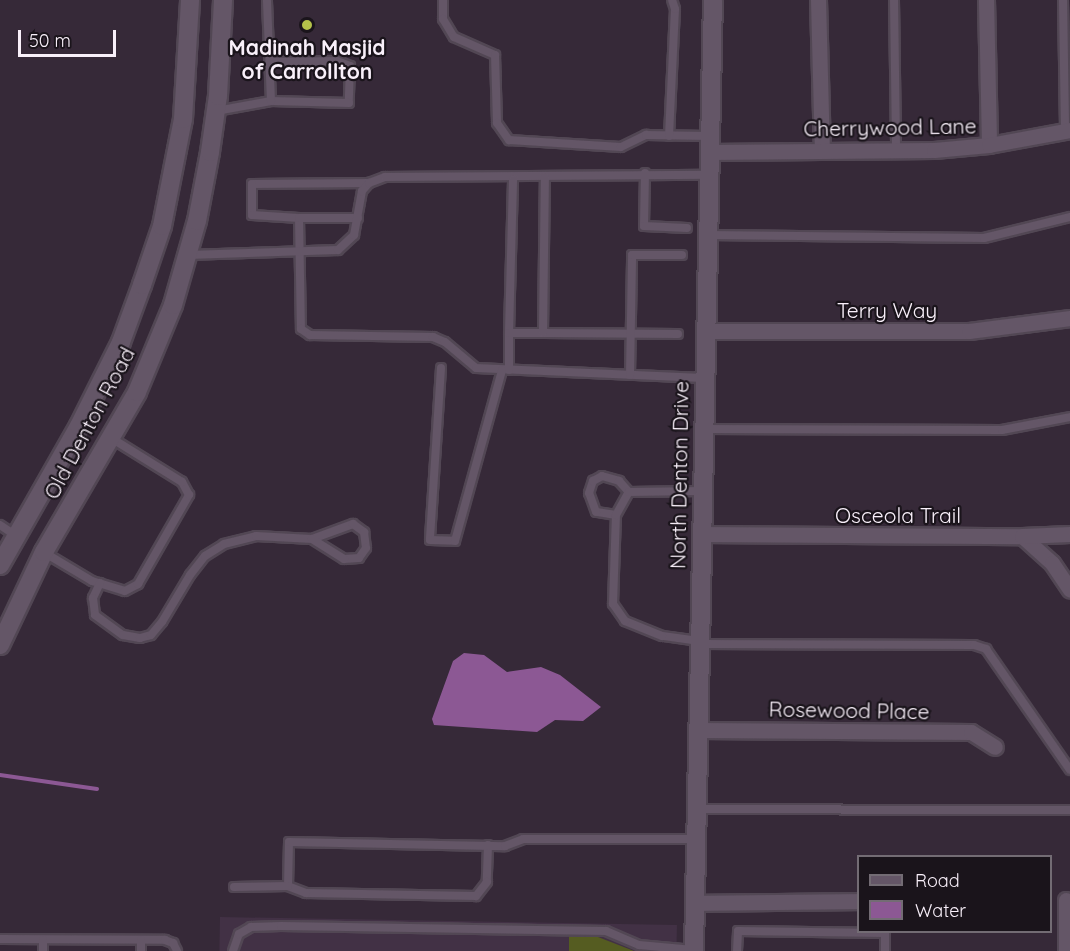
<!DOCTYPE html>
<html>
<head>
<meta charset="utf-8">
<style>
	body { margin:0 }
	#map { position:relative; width:1070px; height:951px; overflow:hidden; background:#362938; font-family:Quicksand,sans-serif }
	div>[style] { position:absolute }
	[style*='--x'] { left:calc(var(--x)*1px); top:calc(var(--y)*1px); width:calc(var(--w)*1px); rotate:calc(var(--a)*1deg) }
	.built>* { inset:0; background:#423145; transform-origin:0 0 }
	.green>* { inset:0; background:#555c21 }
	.water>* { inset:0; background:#8c5894 }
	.stream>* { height:4px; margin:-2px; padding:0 2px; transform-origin:2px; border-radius:2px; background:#8c5894 }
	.roads { filter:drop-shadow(2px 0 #524754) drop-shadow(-2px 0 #524754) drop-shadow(0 2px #524754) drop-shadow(0 -2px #524754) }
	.service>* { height:8px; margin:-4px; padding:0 4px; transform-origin:4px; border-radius:4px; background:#645667 }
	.minor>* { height:15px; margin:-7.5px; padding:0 7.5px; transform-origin:7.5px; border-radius:7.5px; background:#645667 }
	.tertiary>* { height:18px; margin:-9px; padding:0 9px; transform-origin:9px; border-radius:9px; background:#645667 }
	.secondary>* { height:18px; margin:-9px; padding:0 9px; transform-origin:9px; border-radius:9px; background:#645667 }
	.dots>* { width:16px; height:16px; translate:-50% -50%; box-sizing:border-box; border:3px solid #1a141b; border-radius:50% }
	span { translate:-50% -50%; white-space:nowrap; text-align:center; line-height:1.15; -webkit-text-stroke:4.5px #1a141b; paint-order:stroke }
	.poi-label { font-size:21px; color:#f9f0fa; font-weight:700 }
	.street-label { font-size:21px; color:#f9f0fa }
	.legend { position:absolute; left:857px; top:855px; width:195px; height:78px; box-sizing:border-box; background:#1a141b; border:2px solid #736c74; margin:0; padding:8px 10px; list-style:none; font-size:18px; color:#f9f0fa }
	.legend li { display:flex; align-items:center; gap:12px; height:30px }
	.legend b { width:30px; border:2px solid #736c74 }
	.scale { position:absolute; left:18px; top:30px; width:98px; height:27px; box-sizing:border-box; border:3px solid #f9f0fa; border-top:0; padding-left:8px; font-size:18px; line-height:21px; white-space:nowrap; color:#f9f0fa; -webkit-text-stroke:4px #1a141b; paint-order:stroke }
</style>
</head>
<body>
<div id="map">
	<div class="built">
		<div style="left:220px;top:917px;width:457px;height:34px;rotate:1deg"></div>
	</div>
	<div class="green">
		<div style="clip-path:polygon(569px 936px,598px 937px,634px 951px,569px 951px)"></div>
	</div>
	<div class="water">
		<div style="clip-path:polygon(464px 653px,484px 655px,507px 672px,541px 667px,560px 675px,601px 707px,583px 721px,555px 720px,537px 732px,434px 725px,432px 719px,453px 661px)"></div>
	</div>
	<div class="stream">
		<div style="--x:0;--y:775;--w:98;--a:8.2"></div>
	</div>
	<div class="roads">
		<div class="service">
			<div style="--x:443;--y:0;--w:19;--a:90"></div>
			<div style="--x:443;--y:19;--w:21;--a:59"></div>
			<div style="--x:454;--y:37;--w:45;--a:23.7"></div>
			<div style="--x:495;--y:55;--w:68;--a:88.3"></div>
			<div style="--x:497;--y:123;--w:21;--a:55"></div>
			<div style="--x:509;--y:140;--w:112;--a:3.6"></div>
			<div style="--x:621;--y:147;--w:28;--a:-26"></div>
			<div style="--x:646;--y:135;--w:63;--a:0.9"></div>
			<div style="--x:894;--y:0;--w:150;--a:89.2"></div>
			<div style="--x:1063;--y:0;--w:132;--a:89.1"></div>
			<div style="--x:270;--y:62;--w:67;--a:-0.9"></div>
			<div style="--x:337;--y:61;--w:14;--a:21"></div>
			<div style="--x:350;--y:66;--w:37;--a:92"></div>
			<div style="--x:349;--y:103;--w:78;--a:-178.5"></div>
			<div style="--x:216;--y:111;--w:56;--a:-10.3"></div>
			<div style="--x:271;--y:101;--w:101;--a:-92.3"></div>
			<div style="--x:669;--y:136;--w:127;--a:-87.3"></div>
			<div style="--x:675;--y:9;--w:9;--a:-108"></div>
			<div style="--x:645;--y:173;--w:53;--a:91.1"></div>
			<div style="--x:644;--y:226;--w:43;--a:2.7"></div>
			<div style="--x:369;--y:183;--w:117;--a:179.5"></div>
			<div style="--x:252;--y:184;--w:31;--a:90"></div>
			<div style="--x:252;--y:215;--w:47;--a:3.7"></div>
			<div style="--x:299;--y:218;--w:111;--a:89"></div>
			<div style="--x:301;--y:329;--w:11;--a:34"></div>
			<div style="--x:310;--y:335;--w:123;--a:0.9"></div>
			<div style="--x:433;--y:337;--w:13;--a:23"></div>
			<div style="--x:445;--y:342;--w:40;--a:40"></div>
			<div style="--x:476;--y:368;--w:227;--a:2.5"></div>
			<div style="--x:299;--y:218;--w:59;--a:0"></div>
			<div style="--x:708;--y:235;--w:276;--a:0.6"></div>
			<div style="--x:984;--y:238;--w:89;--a:-13.7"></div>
			<div style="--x:188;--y:255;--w:150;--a:-1.9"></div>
			<div style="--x:338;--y:250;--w:22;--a:-43"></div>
			<div style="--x:354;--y:235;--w:45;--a:-79.7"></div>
			<div style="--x:362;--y:191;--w:11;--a:-49"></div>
			<div style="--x:369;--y:183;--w:17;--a:-21"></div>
			<div style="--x:385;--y:177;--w:323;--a:-0.4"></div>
			<div style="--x:509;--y:333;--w:154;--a:-88.5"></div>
			<div style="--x:543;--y:333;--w:135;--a:0.4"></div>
			<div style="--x:441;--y:368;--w:172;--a:93.7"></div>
			<div style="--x:430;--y:540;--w:25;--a:2"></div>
			<div style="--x:455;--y:541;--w:177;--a:-74.6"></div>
			<div style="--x:509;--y:370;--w:37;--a:-90"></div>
			<div style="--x:509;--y:333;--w:34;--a:0"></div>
			<div style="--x:543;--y:333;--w:156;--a:-89.3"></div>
			<div style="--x:630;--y:375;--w:120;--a:-89"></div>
			<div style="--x:632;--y:255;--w:50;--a:0"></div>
			<div style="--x:703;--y:429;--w:299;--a:0.2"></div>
			<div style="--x:1002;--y:430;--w:69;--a:-10.8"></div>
			<div style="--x:616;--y:515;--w:20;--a:-171"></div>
			<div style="--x:596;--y:512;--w:20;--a:-110"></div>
			<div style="--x:589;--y:493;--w:13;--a:-72"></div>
			<div style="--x:593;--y:481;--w:10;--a:-29"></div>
			<div style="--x:602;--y:476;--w:18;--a:16"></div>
			<div style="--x:619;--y:481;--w:15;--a:48"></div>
			<div style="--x:0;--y:525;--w:18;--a:34"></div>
			<div style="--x:45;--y:553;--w:55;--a:30.8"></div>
			<div style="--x:92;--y:581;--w:34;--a:17"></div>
			<div style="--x:125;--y:591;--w:15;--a:-28"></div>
			<div style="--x:138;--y:584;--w:103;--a:-60.2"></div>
			<div style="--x:189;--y:495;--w:15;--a:-118"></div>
			<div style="--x:182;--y:482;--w:84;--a:-148.2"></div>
			<div style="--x:100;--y:583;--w:17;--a:115"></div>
			<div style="--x:93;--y:598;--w:17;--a:83"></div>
			<div style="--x:95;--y:615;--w:34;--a:36"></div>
			<div style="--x:123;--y:635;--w:17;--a:10"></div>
			<div style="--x:140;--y:638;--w:11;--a:-15"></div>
			<div style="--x:151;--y:635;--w:17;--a:-50"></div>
			<div style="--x:162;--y:622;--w:55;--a:-59.2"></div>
			<div style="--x:190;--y:575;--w:24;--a:-52"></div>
			<div style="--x:205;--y:556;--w:22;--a:-32"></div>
			<div style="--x:224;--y:544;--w:33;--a:-14"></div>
			<div style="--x:256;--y:536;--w:56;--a:3.1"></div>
			<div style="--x:312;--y:539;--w:44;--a:-20.1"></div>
			<div style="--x:353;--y:524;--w:14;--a:36"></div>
			<div style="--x:364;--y:532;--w:16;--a:83"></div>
			<div style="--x:366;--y:548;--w:12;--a:125"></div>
			<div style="--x:359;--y:558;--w:15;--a:176"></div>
			<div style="--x:344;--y:559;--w:38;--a:-148"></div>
			<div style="--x:699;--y:641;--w:37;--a:-172"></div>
			<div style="--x:662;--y:636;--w:40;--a:-158"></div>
			<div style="--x:625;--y:621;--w:21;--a:-125"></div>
			<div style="--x:613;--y:604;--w:89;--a:-88.1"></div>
			<div style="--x:616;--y:515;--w:26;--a:-61"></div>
			<div style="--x:629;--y:492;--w:72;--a:-0.8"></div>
			<div style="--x:701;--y:644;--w:273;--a:0.2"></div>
			<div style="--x:974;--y:645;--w:13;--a:18"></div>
			<div style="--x:986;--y:649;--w:147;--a:55.2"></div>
			<div style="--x:697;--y:809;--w:373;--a:0.2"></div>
			<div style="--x:488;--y:845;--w:37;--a:92"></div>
			<div style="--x:487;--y:882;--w:18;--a:128"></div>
			<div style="--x:476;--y:896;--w:170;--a:-179"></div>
			<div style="--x:306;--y:893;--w:19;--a:-159"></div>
			<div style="--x:288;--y:886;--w:44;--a:-88.7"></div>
			<div style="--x:289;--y:842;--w:216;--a:1.1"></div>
			<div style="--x:505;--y:846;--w:19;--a:-21"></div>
			<div style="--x:523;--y:839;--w:173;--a:0"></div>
			<div style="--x:234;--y:887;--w:54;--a:-1.1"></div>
			<div style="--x:0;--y:939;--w:165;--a:0.3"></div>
			<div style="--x:165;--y:940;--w:9;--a:21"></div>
			<div style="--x:173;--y:943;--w:9;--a:63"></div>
			<div style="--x:43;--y:940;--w:11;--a:90"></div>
			<div style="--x:141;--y:940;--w:11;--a:90"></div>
			<div style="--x:233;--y:951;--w:18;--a:-71"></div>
			<div style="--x:239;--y:934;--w:14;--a:-30"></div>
			<div style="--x:251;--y:927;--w:30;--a:-2"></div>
			<div style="--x:281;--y:926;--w:325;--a:0.9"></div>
			<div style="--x:606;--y:931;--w:36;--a:23"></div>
			<div style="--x:639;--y:945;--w:55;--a:5.2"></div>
			<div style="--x:737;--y:951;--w:20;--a:-87"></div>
			<div style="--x:738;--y:931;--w:147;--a:0.8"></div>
			<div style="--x:885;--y:951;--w:19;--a:-90"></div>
		</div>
		<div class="minor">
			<div style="--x:818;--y:0;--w:150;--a:88.5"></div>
			<div style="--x:986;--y:0;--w:145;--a:88.8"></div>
			<div style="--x:709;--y:152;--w:225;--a:-0.5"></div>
			<div style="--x:934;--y:150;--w:55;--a:-5.2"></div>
			<div style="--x:989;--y:145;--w:82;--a:-10.5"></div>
			<div style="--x:704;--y:331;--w:265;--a:0"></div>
			<div style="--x:969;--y:331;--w:102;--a:-7.3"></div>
			<div style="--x:700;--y:534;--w:322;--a:0.4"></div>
			<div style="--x:1022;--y:536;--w:40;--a:42"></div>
			<div style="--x:1052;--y:563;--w:32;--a:56"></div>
			<div style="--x:1022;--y:536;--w:48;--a:-2.4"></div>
			<div style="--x:699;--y:730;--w:272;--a:0.4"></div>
			<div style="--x:971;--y:732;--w:28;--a:32"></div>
			<div style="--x:694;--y:903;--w:164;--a:-0.7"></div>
			<div style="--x:1066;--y:951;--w:51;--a:-90"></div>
		</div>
		<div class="tertiary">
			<div style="--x:694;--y:951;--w:951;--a:-88.86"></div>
		</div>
		<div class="secondary">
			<div style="--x:0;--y:565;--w:160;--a:-60.4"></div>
			<div style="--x:79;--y:426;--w:94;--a:-63.4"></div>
			<div style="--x:121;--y:342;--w:61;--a:-69.8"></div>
			<div style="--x:142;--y:285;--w:62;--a:-71.3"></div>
			<div style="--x:162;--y:226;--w:109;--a:-78.9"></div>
			<div style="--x:183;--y:119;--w:119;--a:-86.6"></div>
			<div style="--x:0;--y:645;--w:103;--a:-64.7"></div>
			<div style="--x:44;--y:552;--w:185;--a:-59.8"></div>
			<div style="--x:137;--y:392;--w:94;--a:-67.5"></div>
			<div style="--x:173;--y:305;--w:87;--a:-74.1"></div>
			<div style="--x:197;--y:221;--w:70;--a:-79.3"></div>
			<div style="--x:210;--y:152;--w:57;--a:-81.9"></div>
			<div style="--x:218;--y:96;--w:96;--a:-87"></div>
		</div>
	</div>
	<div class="dots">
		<div style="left:307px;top:25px;background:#b4c24a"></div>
	</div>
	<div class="poi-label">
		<span style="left:307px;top:59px">Madinah Masjid<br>of Carrollton</span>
	</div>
	<div class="street-label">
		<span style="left:890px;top:127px;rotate:-1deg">Cherrywood Lane</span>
		<span style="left:887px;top:310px">Terry Way</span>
		<span style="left:89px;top:423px;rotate:-62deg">Old Denton Road</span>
		<span style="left:679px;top:475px;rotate:-89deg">North Denton Drive</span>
		<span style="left:898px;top:515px">Osceola Trail</span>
		<span style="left:849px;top:710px;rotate:1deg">Rosewood Place</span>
	</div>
	<ul class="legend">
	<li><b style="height:8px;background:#645667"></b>Road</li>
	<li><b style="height:16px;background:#8c5894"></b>Water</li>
	</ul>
	<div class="scale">50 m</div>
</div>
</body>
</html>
